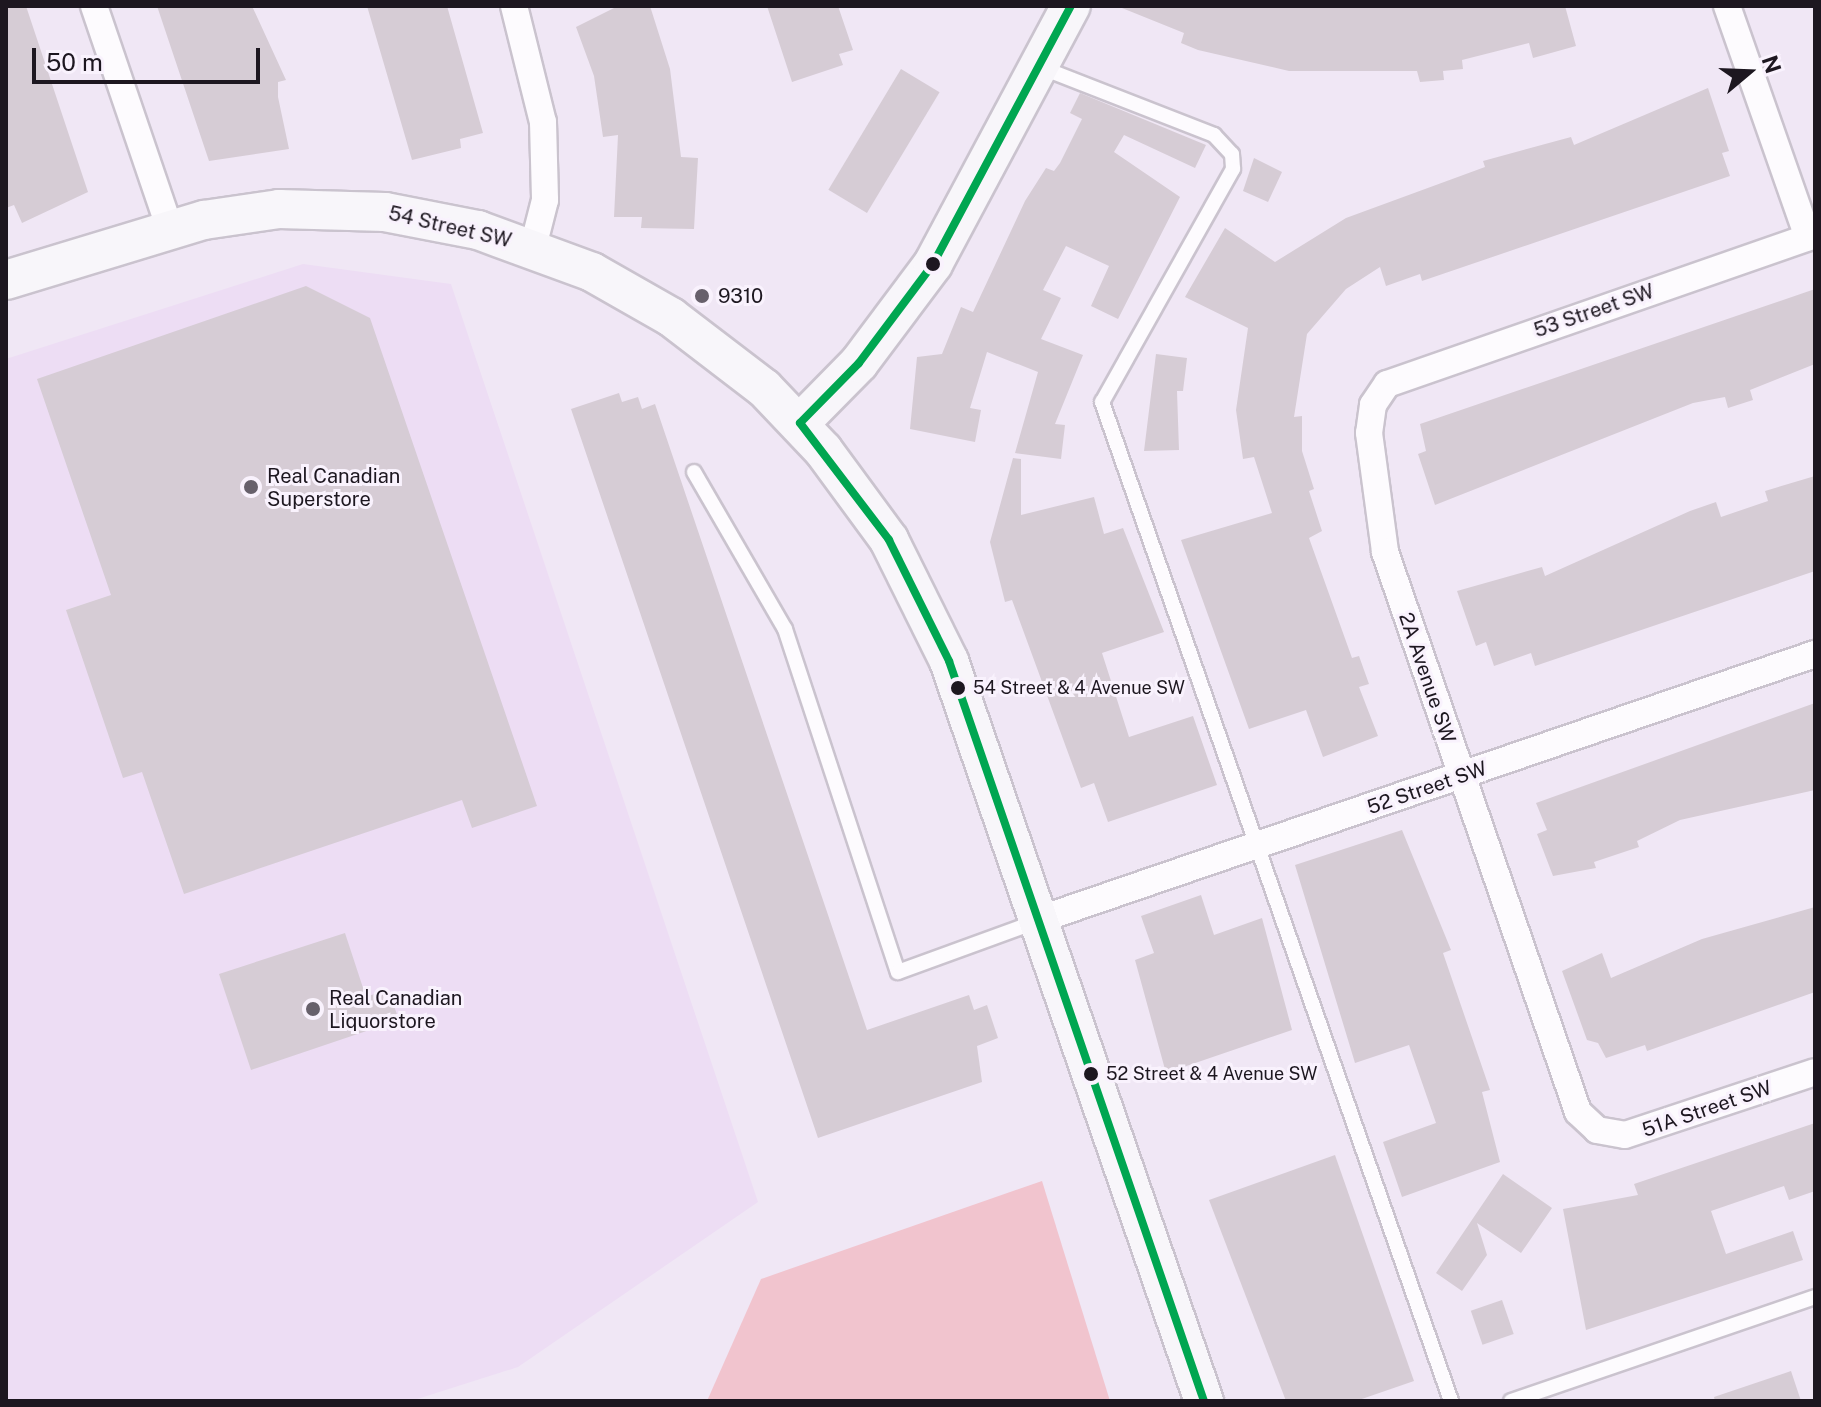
<!DOCTYPE html>
<html>
<head>
<meta charset="utf-8">
<style>
	body { margin:0 }
	#map { position:relative; width:1821px; height:1407px; overflow:hidden; background:#f0e7f5; font-family:"Public Sans",sans-serif }
	div>[style] { position:absolute }
	[style*='--x'] { left:calc(var(--x)*1px); top:calc(var(--y)*1px); width:calc(var(--w)*1px); rotate:calc(var(--a)*1deg) }
	.built>* { inset:0; background:#edddf4 }
	.green>* { inset:0; background:#f1c4ce }
	.building>* { inset:0; background:#d6ccd5; transform-origin:0 0 }
	.roads { filter:drop-shadow(2px 0 #cac3ce) drop-shadow(-2px 0 #cac3ce) drop-shadow(0 2px #cac3ce) drop-shadow(0 -2px #cac3ce) }
	.lane>* { height:14px; margin:-7px; padding:0 7px; transform-origin:7px; border-radius:7px; background:#fdfbfe }
	.street>* { height:26px; margin:-13px; padding:0 13px; transform-origin:13px; border-radius:13px; background:#fdfbfe }
	.secondary>* { height:38px; margin:-19px; padding:0 19px; transform-origin:19px; border-radius:19px; background:#f8f6fa }
	.bus-1>* { height:8px; margin:-4px; padding:0 4px; transform-origin:4px; border-radius:4px; background:#00a651 }
	.dots>* { width:22px; height:22px; translate:-50% -50%; box-sizing:border-box; border:4px solid #f9f2fd; border-radius:50% }
	span { translate:-50% -50%; white-space:nowrap; text-align:center; line-height:1.15; -webkit-text-stroke:6px #f9f2fd; paint-order:stroke }
	.bus-label { font-size:18px; color:#1d1720 }
	.left { translate:0 -50%; text-align:left }
	.street-label { font-size:20px; color:#1d1720 }
	.poi-label { font-size:20px; color:#1d1720 }
	.frame { position:absolute; inset:0; border:8px solid #1d1720; pointer-events:none }
	.north { position:absolute; left:1709px; top:32px; width:80px; height:80px; -webkit-text-stroke:6px #f9f2fd; paint-order:stroke; rotate:71deg; font-size:22px; font-weight:700; line-height:32px; text-align:center; color:#1d1720 }
	.north::after { content:''; display:block; margin:auto; width:28px; height:36px; background:#1d1720; clip-path:polygon(50% 0,100% 100%,50% 72%,0 100%) }
	.scale { position:absolute; left:32px; top:48px; width:228px; height:36px; box-sizing:border-box; border:4px solid #1d1720; border-top:0; padding-left:10px; font-size:24px; line-height:28px; white-space:nowrap; color:#1d1720; -webkit-text-stroke:6px #f9f2fd; paint-order:stroke }
</style>
</head>
<body>
<div id="map">
	<div class="built">
		<div style="clip-path:polygon(303px 264px,451px 284px,758px 1202px,518px 1367px,411px 1401px,6px 1401px,6px 359px)"></div>
	</div>
	<div class="green">
		<div style="clip-path:polygon(1042px 1181px,1110px 1401px,707px 1401px,761px 1279px)"></div>
	</div>
	<div class="building">
		<div style="clip-path:polygon(6px 6px,26px 6px,88px 192px,22px 223px,14px 205px,6px 208px)"></div>
		<div style="clip-path:polygon(157px 6px,252px 6px,286px 80px,278px 82px,278px 97px,289px 149px,209px 161px)"></div>
		<div style="clip-path:polygon(367px 6px,447px 6px,483px 133px,460px 139px,461px 148px,412px 160px)"></div>
		<div style="clip-path:polygon(618px 6px,650px 6px,670px 69px,681px 157px,698px 158px,694px 229px,641px 228px,642px 217px,614px 217px,618px 135px,603px 137px,594px 76px,576px 27px)"></div>
		<div style="clip-path:polygon(767px 6px,838px 6px,853px 50px,839px 54px,843px 65px,792px 82px)"></div>
		<div style="clip-path:polygon(1117px 6px,1565px 6px,1576px 46px,1533px 58px,1529px 43px,1462px 60px,1463px 69px,1443px 71px,1444px 80px,1420px 82px,1417px 71px,1289px 71px,1198px 50px,1181px 43px,1184px 33px)"></div>
		<div style="left:901px;top:69px;width:45px;height:141px;rotate:31deg"></div>
		<div style="clip-path:polygon(1708px 88px,1729px 151px,1722px 153px,1730px 176px,1422px 281px,1420px 274px,1386px 286px,1380px 267px,1346px 289px,1307px 334px,1294px 417px,1302px 416px,1302px 451px,1314px 489px,1309px 491px,1322px 531px,1309px 538px,1352px 658px,1359px 656px,1369px 684px,1359px 687px,1378px 736px,1323px 757px,1306px 710px,1249px 729px,1181px 540px,1272px 513px,1254px 457px,1243px 459px,1236px 410px,1248px 328px,1185px 297px,1225px 228px,1275px 262px,1346px 218px,1485px 167px,1483px 161px,1571px 137px,1574px 145px)"></div>
		<div style="clip-path:polygon(1080px 93px,1206px 145px,1195px 168px,1124px 135px,1114px 152px,1180px 197px,1118px 319px,1091px 306px,1109px 266px,1066px 246px,1043px 290px,1061px 298px,1041px 339px,1083px 355px,1055px 424px,1065px 425px,1061px 459px,1015px 453px,1038px 372px,987px 352px,970px 408px,981px 410px,975px 442px,910px 429px,917px 357px,942px 354px,961px 307px,973px 312px,1025px 201px,1046px 168px,1054px 171px,1060px 163px,1082px 119px,1070px 113px)"></div>
		<div style="clip-path:polygon(1254px 158px,1282px 172px,1268px 202px,1243px 191px)"></div>
		<div style="clip-path:polygon(306px 286px,370px 318px,537px 806px,472px 828px,462px 800px,184px 894px,142px 772px,123px 778px,66px 610px,111px 595px,37px 379px)"></div>
		<div style="clip-path:polygon(1815px 289px,1815px 364px,1750px 390px,1753px 400px,1728px 408px,1725px 397px,1693px 403px,1435px 505px,1418px 454px,1426px 451px,1420px 424px)"></div>
		<div style="clip-path:polygon(1156px 354px,1187px 358px,1183px 391px,1177px 391px,1179px 450px,1144px 451px)"></div>
		<div style="clip-path:polygon(619px 393px,622px 402px,638px 397px,642px 409px,655px 404px,867px 1030px,969px 995px,974px 1010px,987px 1005px,998px 1038px,977px 1046px,982px 1082px,818px 1138px,571px 409px)"></div>
		<div style="clip-path:polygon(1013px 458px,1021px 459px,1021px 515px,1094px 497px,1104px 534px,1123px 528px,1164px 632px,1102px 653px,1129px 737px,1193px 716px,1217px 785px,1108px 822px,1094px 783px,1081px 788px,1012px 600px,1005px 602px,990px 542px)"></div>
		<div style="clip-path:polygon(1815px 476px,1815px 571px,1535px 666px,1531px 653px,1494px 666px,1486px 642px,1476px 646px,1457px 591px,1542px 567px,1545px 576px,1690px 511px,1716px 502px,1721px 517px,1768px 501px,1765px 491px)"></div>
		<div style="clip-path:polygon(1815px 703px,1815px 790px,1680px 820px,1637px 841px,1639px 847px,1594px 862px,1596px 868px,1553px 876px,1537px 834px,1547px 830px,1536px 803px)"></div>
		<div style="clip-path:polygon(1402px 830px,1451px 950px,1443px 953px,1490px 1090px,1482px 1092px,1500px 1162px,1402px 1197px,1383px 1142px,1436px 1123px,1409px 1045px,1355px 1063px,1295px 865px)"></div>
		<div style="clip-path:polygon(1201px 895px,1214px 935px,1262px 918px,1292px 1030px,1166px 1073px,1135px 960px,1154px 953px,1141px 916px)"></div>
		<div style="clip-path:polygon(1815px 907px,1815px 992px,1647px 1051px,1645px 1045px,1606px 1058px,1598px 1043px,1587px 1040px,1562px 971px,1602px 953px,1611px 978px,1702px 939px)"></div>
		<div style="clip-path:polygon(345px 933px,366px 997px,388px 989px,399px 1020px,251px 1070px,219px 974px)"></div>
		<div style="clip-path:polygon(1815px 1123px,1815px 1191px,1789px 1200px,1784px 1186px,1711px 1211px,1726px 1254px,1793px 1231px,1803px 1260px,1586px 1330px,1563px 1209px,1638px 1195px,1634px 1184px)"></div>
		<div style="clip-path:polygon(1335px 1155px,1414px 1381px,1356px 1401px,1286px 1401px,1209px 1200px)"></div>
		<div style="clip-path:polygon(1503px 1174px,1552px 1208px,1521px 1253px,1477px 1223px,1487px 1255px,1462px 1291px,1436px 1273px)"></div>
		<div style="left:1502px;top:1300px;width:36px;height:33px;rotate:71deg"></div>
		<div style="clip-path:polygon(1791px 1371px,1801px 1401px,1715px 1401px,1714px 1397px)"></div>
	</div>
	<div class="roads">
		<div class="lane">
			<div style="--x:1040;--y:67;--w:187;--a:21.3"></div>
			<div style="--x:1214;--y:135;--w:26;--a:47"></div>
			<div style="--x:1232;--y:154;--w:15;--a:86"></div>
			<div style="--x:1233;--y:169;--w:267;--a:119.3"></div>
			<div style="--x:1102;--y:402;--w:1058;--a:70.74"></div>
			<div style="--x:694;--y:472;--w:181;--a:59.9"></div>
			<div style="--x:785;--y:629;--w:361;--a:71.8"></div>
			<div style="--x:898;--y:972;--w:149;--a:-20"></div>
			<div style="--x:1511;--y:1401;--w:321;--a:-18.9"></div>
		</div>
		<div class="street">
			<div style="--x:94;--y:6;--w:236;--a:71.2"></div>
			<div style="--x:514;--y:6;--w:120;--a:76"></div>
			<div style="--x:543;--y:122;--w:78;--a:88.5"></div>
			<div style="--x:545;--y:200;--w:49;--a:104.3"></div>
			<div style="--x:1727;--y:6;--w:245;--a:70.7"></div>
			<div style="--x:1815;--y:235;--w:453;--a:160.8"></div>
			<div style="--x:1387;--y:384;--w:25;--a:124"></div>
			<div style="--x:1373;--y:405;--w:28;--a:98"></div>
			<div style="--x:1369;--y:433;--w:120;--a:82.3"></div>
			<div style="--x:1385;--y:552;--w:592;--a:70.98"></div>
			<div style="--x:1578;--y:1112;--w:26;--a:43"></div>
			<div style="--x:1597;--y:1130;--w:28;--a:10"></div>
			<div style="--x:1625;--y:1135;--w:200;--a:-18.3"></div>
			<div style="--x:1038;--y:920;--w:821;--a:-18.9"></div>
		</div>
		<div class="secondary">
			<div style="--x:6;--y:280;--w:207;--a:-16.9"></div>
			<div style="--x:204;--y:220;--w:76;--a:-8.3"></div>
			<div style="--x:279;--y:209;--w:106;--a:1.6"></div>
			<div style="--x:385;--y:212;--w:95;--a:11"></div>
			<div style="--x:478;--y:230;--w:121;--a:20.2"></div>
			<div style="--x:592;--y:272;--w:91;--a:29.7"></div>
			<div style="--x:671;--y:317;--w:117;--a:37.4"></div>
			<div style="--x:764;--y:388;--w:86;--a:46.4"></div>
			<div style="--x:823;--y:450;--w:112;--a:53.7"></div>
			<div style="--x:889;--y:540;--w:135;--a:63.6"></div>
			<div style="--x:949;--y:661;--w:783;--a:70.99"></div>
			<div style="--x:800;--y:423;--w:84;--a:-45.5"></div>
			<div style="--x:859;--y:363;--w:124;--a:-53.2"></div>
			<div style="--x:933;--y:264;--w:293;--a:-61.9"></div>
		</div>
	</div>
	<div class="bus-1">
		<div style="--x:800;--y:423;--w:147;--a:52.7"></div>
		<div style="--x:889;--y:540;--w:135;--a:63.6"></div>
		<div style="--x:949;--y:661;--w:783;--a:70.99"></div>
		<div style="--x:800;--y:423;--w:84;--a:-45.5"></div>
		<div style="--x:859;--y:363;--w:124;--a:-53.2"></div>
		<div style="--x:933;--y:264;--w:293;--a:-61.9"></div>
	</div>
	<div class="dots">
		<div style="left:933px;top:264px;background:#1d1720"></div>
		<div style="left:702px;top:296px;background:#67606b"></div>
		<div style="left:251px;top:487px;background:#67606b"></div>
		<div style="left:958px;top:688px;background:#1d1720"></div>
		<div style="left:313px;top:1009px;background:#67606b"></div>
		<div style="left:1091px;top:1074px;background:#1d1720"></div>
	</div>
	<div class="bus-label">
		<span class="left" style="left:973px;top:688px">54 Street &amp; 4 Avenue SW</span>
		<span class="left" style="left:1106px;top:1074px">52 Street &amp; 4 Avenue SW</span>
	</div>
	<div class="street-label">
		<span style="left:450px;top:227px;rotate:13deg">54 Street SW</span>
		<span style="left:1594px;top:311px;rotate:-19deg">53 Street SW</span>
		<span style="left:1427px;top:678px;rotate:71deg">2A Avenue SW</span>
		<span style="left:1427px;top:788px;rotate:-19deg">52 Street SW</span>
		<span style="left:1707px;top:1109px;rotate:-19deg">51A Street SW</span>
	</div>
	<div class="poi-label">
		<span class="left" style="left:718px;top:296px">9310</span>
		<span class="left" style="left:267px;top:488px">Real Canadian<br>Superstore</span>
		<span class="left" style="left:329px;top:1010px">Real Canadian<br>Liquorstore</span>
	</div>
	<div class="frame"></div>
	<div class="north">N</div>
	<div class="scale">50 m</div>
</div>
</body>
</html>
